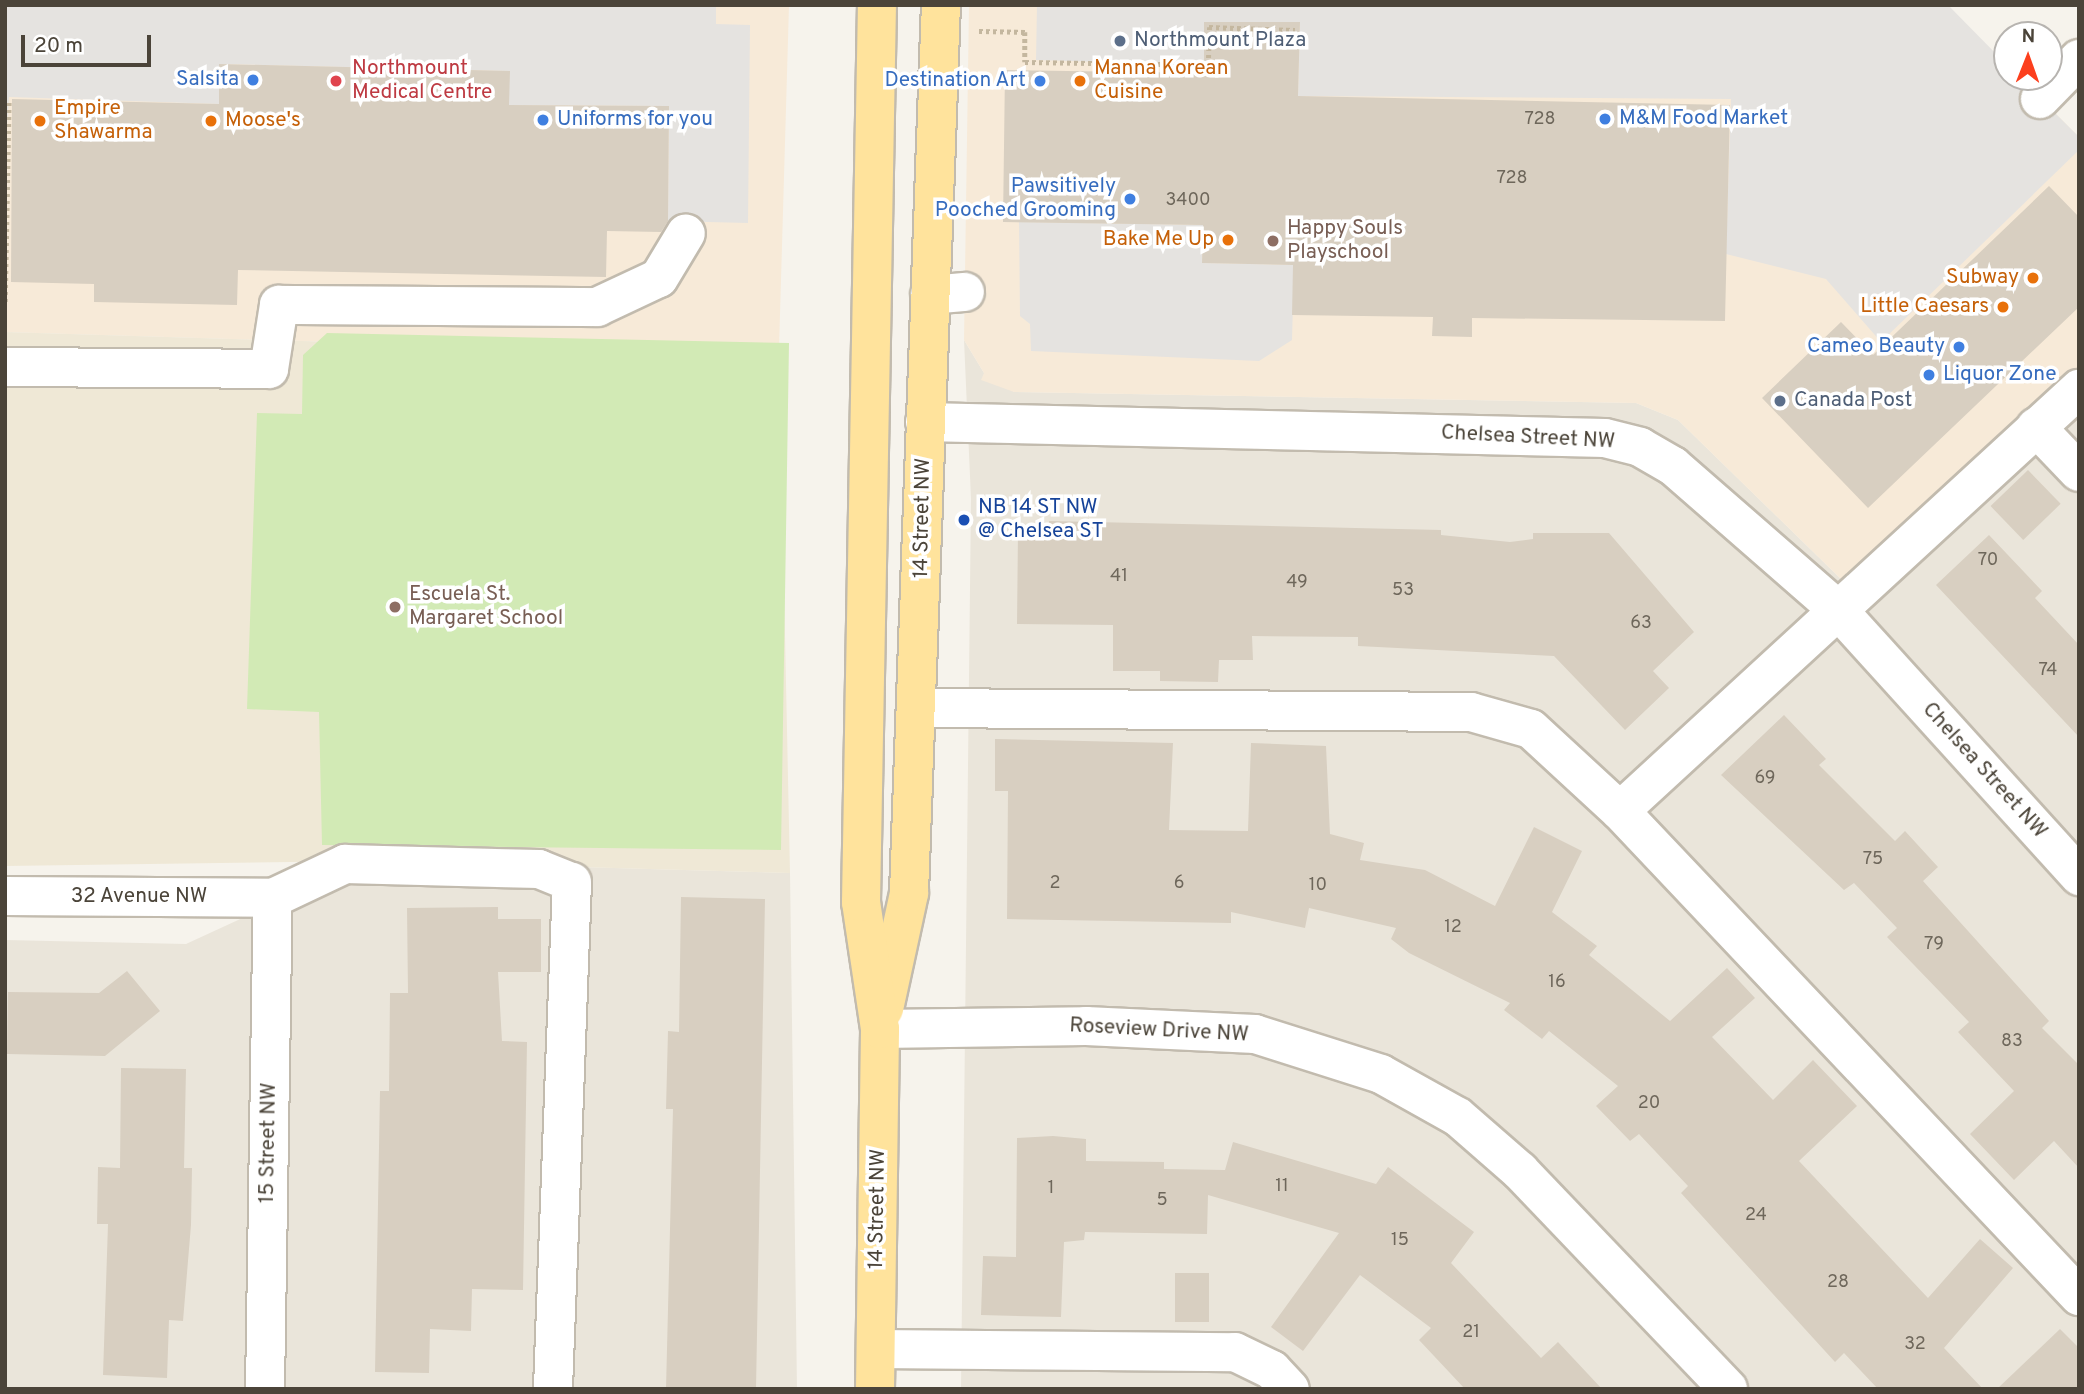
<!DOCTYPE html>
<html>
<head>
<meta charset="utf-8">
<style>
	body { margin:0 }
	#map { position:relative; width:2084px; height:1394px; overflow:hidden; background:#f6f3ec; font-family:Overpass,sans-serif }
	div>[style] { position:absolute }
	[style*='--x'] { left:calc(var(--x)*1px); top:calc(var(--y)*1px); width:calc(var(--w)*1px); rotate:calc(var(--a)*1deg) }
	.residential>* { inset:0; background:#eae5da }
	.commercial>* { inset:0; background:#f7ead8 }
	.education>* { inset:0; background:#efe8d6 }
	.green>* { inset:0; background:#d2eab5 }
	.parking>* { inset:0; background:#e5e3e0 }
	.building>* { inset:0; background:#d8cfc1; transform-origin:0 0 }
	.path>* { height:4.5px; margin-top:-2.25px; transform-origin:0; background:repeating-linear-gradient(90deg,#c4b79f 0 3.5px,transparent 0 7px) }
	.roads { filter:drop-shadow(2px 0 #c2bbae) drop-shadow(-2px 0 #c2bbae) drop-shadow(0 2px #c2bbae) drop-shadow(0 -2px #c2bbae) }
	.minor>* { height:38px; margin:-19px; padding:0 19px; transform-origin:19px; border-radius:19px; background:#fff }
	.major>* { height:38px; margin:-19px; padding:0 19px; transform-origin:19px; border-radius:19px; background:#ffe39c }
	.dots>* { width:19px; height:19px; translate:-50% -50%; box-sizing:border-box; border:4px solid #fff; border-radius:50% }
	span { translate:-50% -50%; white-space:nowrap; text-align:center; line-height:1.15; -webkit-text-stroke:7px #fff; paint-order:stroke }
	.number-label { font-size:18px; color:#6e675b }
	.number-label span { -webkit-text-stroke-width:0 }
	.service-label { font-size:21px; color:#4e5e75 }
	.left { translate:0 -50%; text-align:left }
	.health-label { font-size:21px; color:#be3a42 }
	.food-label { font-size:21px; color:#c56008 }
	.right { translate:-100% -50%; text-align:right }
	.shop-label { font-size:21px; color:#366cbe }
	.education-label { font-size:21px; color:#785e54 }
	.street-label { font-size:21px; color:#4b4439 }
	.transit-label { font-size:21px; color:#164399 }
	.frame { position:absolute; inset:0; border:7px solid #4b4439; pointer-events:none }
	.north { position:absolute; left:1993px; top:21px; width:70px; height:70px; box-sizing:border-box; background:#fff; border:2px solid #b7b4b0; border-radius:50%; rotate:1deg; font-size:19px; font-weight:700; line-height:28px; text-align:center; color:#4b4439 }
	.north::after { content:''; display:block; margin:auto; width:24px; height:32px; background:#fc3f1d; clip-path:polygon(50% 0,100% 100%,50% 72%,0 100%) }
	.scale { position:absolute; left:21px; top:35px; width:130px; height:32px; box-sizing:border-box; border:4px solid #4b4439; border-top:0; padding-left:9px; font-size:21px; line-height:24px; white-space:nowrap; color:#4b4439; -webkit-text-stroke:5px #fff; paint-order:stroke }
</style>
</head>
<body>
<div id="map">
	<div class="residential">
		<div style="clip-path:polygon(964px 340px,984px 373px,1014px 392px,1636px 403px,1678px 420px,1844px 582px,2079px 372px,2079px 1389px,961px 1389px,971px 499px)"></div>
		<div style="clip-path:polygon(366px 861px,790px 873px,797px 1389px,5px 1389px,5px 940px,186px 944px)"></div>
	</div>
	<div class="commercial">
		<div style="clip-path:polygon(5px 5px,789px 5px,779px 349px,693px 353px,5px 332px)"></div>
		<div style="clip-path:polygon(969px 5px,1948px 5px,2007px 77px,2019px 77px,2079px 137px,2079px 372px,1844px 582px,1678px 420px,1636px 403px,1014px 392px,981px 380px,984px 373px,964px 340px)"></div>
	</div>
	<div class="education">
		<div style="clip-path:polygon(5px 332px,693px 353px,779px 349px,790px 873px,366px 861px,5px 866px)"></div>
	</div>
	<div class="green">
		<div style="clip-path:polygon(327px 333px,789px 343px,781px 850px,322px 845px,319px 712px,247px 709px,257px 413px,302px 414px,303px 355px)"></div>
	</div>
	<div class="parking">
		<div style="clip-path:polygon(5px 5px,716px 5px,716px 24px,750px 25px,748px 223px,668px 221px,669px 106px,509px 105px,509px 71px,220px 64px,219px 104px,9px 97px,5px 155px)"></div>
		<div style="clip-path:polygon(1037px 5px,1948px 5px,2007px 65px,2007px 77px,2019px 77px,2079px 137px,2079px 150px,1881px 342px,1826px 279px,1726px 254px,1731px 99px,1298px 96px,1300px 22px,1204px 22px,1204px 65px,1036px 60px)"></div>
		<div style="clip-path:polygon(1019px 222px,1203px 225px,1202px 263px,1294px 265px,1292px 340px,1259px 361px,1031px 351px,1030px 324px,1020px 316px)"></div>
	</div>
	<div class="building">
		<div style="clip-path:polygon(1204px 22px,1300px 22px,1298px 96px,1730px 105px,1725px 321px,1472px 318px,1472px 337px,1432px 336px,1433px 317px,1292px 315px,1293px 265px,1202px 263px,1203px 225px,1003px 222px,1005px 70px,1204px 73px)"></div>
		<div style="clip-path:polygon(219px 64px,510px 71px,509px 105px,669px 106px,668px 221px,661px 232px,607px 231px,606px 277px,238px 270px,237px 305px,94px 302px,94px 284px,11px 282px,12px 99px,219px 104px)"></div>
		<div style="clip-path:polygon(2049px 186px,2079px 217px,2079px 307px,1868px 508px,1762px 398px,1841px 322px,1873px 355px)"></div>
		<div style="left:2028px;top:470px;width:47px;height:52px;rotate:46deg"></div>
		<div style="clip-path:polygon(1049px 521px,1441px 530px,1441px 535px,1510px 542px,1533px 539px,1533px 533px,1609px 533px,1694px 632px,1653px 671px,1669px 688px,1625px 730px,1554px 656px,1358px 646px,1358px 637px,1252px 636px,1253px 660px,1219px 660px,1218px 682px,1160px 681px,1160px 671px,1113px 671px,1113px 625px,1017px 624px,1018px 530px,1049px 530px)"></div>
		<div style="clip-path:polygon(1989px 535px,2042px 591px,2035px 598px,2079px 645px,2079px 737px,1936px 585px)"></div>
		<div style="clip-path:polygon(1784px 715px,1826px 759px,1819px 765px,1895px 841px,1905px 831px,1938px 867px,1923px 881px,2049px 1021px,2042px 1028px,2079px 1065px,2079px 1168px,2054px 1141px,2014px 1180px,1970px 1134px,2014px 1091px,1958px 1032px,1969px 1022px,1887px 937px,1897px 928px,1854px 883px,1844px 890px,1721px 775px)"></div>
		<div style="clip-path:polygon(995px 739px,1173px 743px,1169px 830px,1248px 831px,1251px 743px,1326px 746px,1330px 834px,1364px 843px,1360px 860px,1425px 870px,1495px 906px,1534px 827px,1582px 851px,1552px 912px,1597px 946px,1589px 955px,1670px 1021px,1727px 968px,1755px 998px,1712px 1037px,1773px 1100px,1813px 1060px,1857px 1106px,1799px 1161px,1928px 1298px,1980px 1239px,2013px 1268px,1944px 1348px,1983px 1389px,1878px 1389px,1844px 1353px,1835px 1362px,1681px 1193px,1688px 1186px,1639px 1134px,1630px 1141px,1596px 1106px,1618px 1086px,1549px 1031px,1542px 1039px,1504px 1010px,1510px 1003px,1409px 953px,1391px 939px,1396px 928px,1309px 908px,1305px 928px,1231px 912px,1231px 923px,1007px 919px,1008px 791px,995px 791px)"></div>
		<div style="clip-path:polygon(681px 897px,765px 899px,756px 1389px,666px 1389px,673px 1109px,666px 1109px,668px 1031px,679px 1032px)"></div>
		<div style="clip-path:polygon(498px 907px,498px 919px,541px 919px,541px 972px,498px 972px,502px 1041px,527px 1042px,523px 1290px,472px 1289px,471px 1331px,430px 1329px,429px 1373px,375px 1372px,380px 1091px,389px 1091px,390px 993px,408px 993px,407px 908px)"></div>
		<div style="clip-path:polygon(127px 971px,160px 1011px,105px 1056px,7px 1054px,8px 992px,99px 993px)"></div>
		<div style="clip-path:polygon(121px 1068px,186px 1069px,184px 1168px,192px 1168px,191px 1225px,183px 1321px,169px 1320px,167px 1378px,103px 1375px,108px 1224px,97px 1224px,98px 1167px,120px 1168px)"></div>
		<div style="clip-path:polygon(1053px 1136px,1086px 1139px,1086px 1161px,1164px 1162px,1164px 1169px,1225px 1170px,1233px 1142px,1376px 1184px,1388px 1167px,1474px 1232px,1451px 1263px,1541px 1358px,1558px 1342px,1602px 1389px,1465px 1389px,1419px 1340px,1431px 1328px,1360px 1275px,1303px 1351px,1271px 1327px,1339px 1233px,1208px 1195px,1207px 1234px,1085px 1232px,1084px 1240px,1064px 1242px,1061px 1317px,981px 1315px,983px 1256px,1016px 1257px,1017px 1138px)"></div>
		<div style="left:1175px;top:1273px;width:34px;height:49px"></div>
		<div style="clip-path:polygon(2060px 1329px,2079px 1348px,2079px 1389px,1997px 1389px)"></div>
	</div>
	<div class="path">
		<div style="--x:979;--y:31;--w:46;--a:1.2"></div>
		<div style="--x:1025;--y:32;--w:30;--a:90"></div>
		<div style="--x:1025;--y:62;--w:183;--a:0.9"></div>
		<div style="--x:1208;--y:65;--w:38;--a:-88"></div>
		<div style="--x:1209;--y:27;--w:86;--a:2"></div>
		<div style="--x:5;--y:302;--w:200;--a:-88.9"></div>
	</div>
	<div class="roads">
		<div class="minor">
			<div style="--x:2040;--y:99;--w:56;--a:-45.7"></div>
			<div style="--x:930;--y:295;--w:35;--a:-5"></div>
			<div style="--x:5;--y:367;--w:264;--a:0.4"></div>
			<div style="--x:269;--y:369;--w:65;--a:-81.1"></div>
			<div style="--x:279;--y:305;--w:318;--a:0.4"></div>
			<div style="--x:597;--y:307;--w:68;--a:-25.1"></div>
			<div style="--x:659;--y:278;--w:52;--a:-59"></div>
			<div style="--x:925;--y:422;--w:680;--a:1.35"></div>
			<div style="--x:1605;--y:438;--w:36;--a:14"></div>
			<div style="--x:1640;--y:447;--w:38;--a:30"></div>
			<div style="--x:1673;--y:466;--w:220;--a:41.1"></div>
			<div style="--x:1839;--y:611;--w:358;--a:47.8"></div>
			<div style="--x:2036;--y:427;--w:62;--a:46.3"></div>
			<div style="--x:918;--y:708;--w:553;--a:0.41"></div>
			<div style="--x:1471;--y:712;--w:62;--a:15.8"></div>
			<div style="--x:1531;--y:729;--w:121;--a:42.7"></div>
			<div style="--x:1620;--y:811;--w:668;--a:46.58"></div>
			<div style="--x:1620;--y:811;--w:624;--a:-42.6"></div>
			<div style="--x:5;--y:896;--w:268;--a:0.4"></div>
			<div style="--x:273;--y:898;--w:80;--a:-25.3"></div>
			<div style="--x:345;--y:864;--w:194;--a:1.5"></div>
			<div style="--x:539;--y:869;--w:35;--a:22"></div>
			<div style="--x:572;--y:882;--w:507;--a:92.15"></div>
			<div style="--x:880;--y:1029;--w:206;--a:-0.8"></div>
			<div style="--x:1086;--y:1026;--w:169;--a:2.7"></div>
			<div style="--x:1255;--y:1034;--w:132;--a:17.6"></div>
			<div style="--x:1381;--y:1074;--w:88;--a:29.2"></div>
			<div style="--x:1458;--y:1117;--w:82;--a:41.1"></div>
			<div style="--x:1520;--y:1171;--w:301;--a:46.3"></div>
			<div style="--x:876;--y:1349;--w:359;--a:0.5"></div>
			<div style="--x:1235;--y:1352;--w:41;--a:25.9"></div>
			<div style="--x:1272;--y:1370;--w:26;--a:47"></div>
			<div style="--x:265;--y:1389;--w:491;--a:-89.1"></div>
		</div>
		<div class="major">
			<div style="--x:884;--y:1009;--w:119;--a:-77.8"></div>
			<div style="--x:909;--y:893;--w:889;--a:-87.94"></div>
			<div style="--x:875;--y:1389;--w:360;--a:-89.2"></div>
			<div style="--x:880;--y:1029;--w:128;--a:-98.5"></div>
			<div style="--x:861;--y:902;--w:897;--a:-88.98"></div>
		</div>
	</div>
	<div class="dots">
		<div style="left:1120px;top:41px;background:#5c6f8a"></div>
		<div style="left:253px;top:80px;background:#3f7fe0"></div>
		<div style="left:336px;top:81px;background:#e0444e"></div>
		<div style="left:1040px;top:81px;background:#3f7fe0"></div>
		<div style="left:1080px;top:81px;background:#e8710a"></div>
		<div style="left:1605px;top:119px;background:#3f7fe0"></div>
		<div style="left:543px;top:120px;background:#3f7fe0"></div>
		<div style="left:40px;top:121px;background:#e8710a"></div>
		<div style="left:211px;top:121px;background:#e8710a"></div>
		<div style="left:1130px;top:199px;background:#3f7fe0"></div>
		<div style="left:1228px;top:240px;background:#e8710a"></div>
		<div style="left:1273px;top:241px;background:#8d6e63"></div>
		<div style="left:2033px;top:278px;background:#e8710a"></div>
		<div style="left:2003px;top:307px;background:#e8710a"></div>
		<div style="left:1959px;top:347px;background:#3f7fe0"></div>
		<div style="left:1929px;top:375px;background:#3f7fe0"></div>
		<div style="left:1780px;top:401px;background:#5c6f8a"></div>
		<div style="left:964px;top:520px;background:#1a4fb4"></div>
		<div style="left:395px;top:607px;background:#8d6e63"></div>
	</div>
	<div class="number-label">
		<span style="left:1540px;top:120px">728</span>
		<span style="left:1512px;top:179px">728</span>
		<span style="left:1188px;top:201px">3400</span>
		<span style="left:1988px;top:561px">70</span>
		<span style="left:1119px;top:577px">41</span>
		<span style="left:1297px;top:583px">49</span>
		<span style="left:1403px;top:591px">53</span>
		<span style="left:1641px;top:624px">63</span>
		<span style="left:2048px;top:671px">74</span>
		<span style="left:1765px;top:779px">69</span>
		<span style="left:1873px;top:860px">75</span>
		<span style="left:1055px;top:884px">2</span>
		<span style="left:1179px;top:884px">6</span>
		<span style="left:1318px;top:886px">10</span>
		<span style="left:1453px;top:928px">12</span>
		<span style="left:1934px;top:945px">79</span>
		<span style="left:1557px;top:983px">16</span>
		<span style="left:2012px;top:1042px">83</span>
		<span style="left:1649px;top:1104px">20</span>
		<span style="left:1282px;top:1187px">11</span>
		<span style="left:1051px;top:1189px">1</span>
		<span style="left:1162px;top:1201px">5</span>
		<span style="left:1756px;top:1216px">24</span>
		<span style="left:1400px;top:1241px">15</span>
		<span style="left:1838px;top:1283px">28</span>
		<span style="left:1471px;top:1333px">21</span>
		<span style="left:1915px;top:1345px">32</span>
	</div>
	<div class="service-label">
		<span class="left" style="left:1134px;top:41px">Northmount Plaza</span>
		<span class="left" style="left:1794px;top:401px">Canada Post</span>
	</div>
	<div class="health-label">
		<span class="left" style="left:352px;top:81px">Northmount<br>Medical Centre</span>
	</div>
	<div class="food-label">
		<span class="left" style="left:1094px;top:81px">Manna Korean<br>Cuisine</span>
		<span class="left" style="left:54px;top:121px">Empire<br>Shawarma</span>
		<span class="left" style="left:225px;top:121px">Moose's</span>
		<span class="right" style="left:1214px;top:240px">Bake Me Up</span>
		<span class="right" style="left:2019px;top:278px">Subway</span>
		<span class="right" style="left:1989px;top:307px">Little Caesars</span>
	</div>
	<div class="shop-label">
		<span class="right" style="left:239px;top:80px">Salsita</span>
		<span class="right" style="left:1026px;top:81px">Destination Art</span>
		<span class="left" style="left:1619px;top:119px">M&amp;M Food Market</span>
		<span class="left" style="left:557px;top:120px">Uniforms for you</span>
		<span class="right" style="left:1116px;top:199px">Pawsitively<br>Pooched Grooming</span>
		<span class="right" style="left:1945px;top:347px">Cameo Beauty</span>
		<span class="left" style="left:1943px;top:375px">Liquor Zone</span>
	</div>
	<div class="education-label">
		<span class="left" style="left:1287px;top:241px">Happy Souls<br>Playschool</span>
		<span class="left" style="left:409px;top:607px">Escuela St.<br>Margaret School</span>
	</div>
	<div class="street-label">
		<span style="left:1528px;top:438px;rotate:3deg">Chelsea Street NW</span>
		<span style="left:923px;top:518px;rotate:-89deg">14 Street NW</span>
		<span style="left:1984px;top:771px;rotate:48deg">Chelsea Street NW</span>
		<span style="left:139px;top:897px">32 Avenue NW</span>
		<span style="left:1159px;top:1031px;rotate:3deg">Roseview Drive NW</span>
		<span style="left:269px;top:1143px;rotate:-89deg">15 Street NW</span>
		<span style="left:878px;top:1209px;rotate:-89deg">14 Street NW</span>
	</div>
	<div class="transit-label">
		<span class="left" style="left:978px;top:520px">NB 14 ST NW<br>@ Chelsea ST</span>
	</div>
	<div class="frame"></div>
	<div class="north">N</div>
	<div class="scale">20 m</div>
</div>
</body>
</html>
